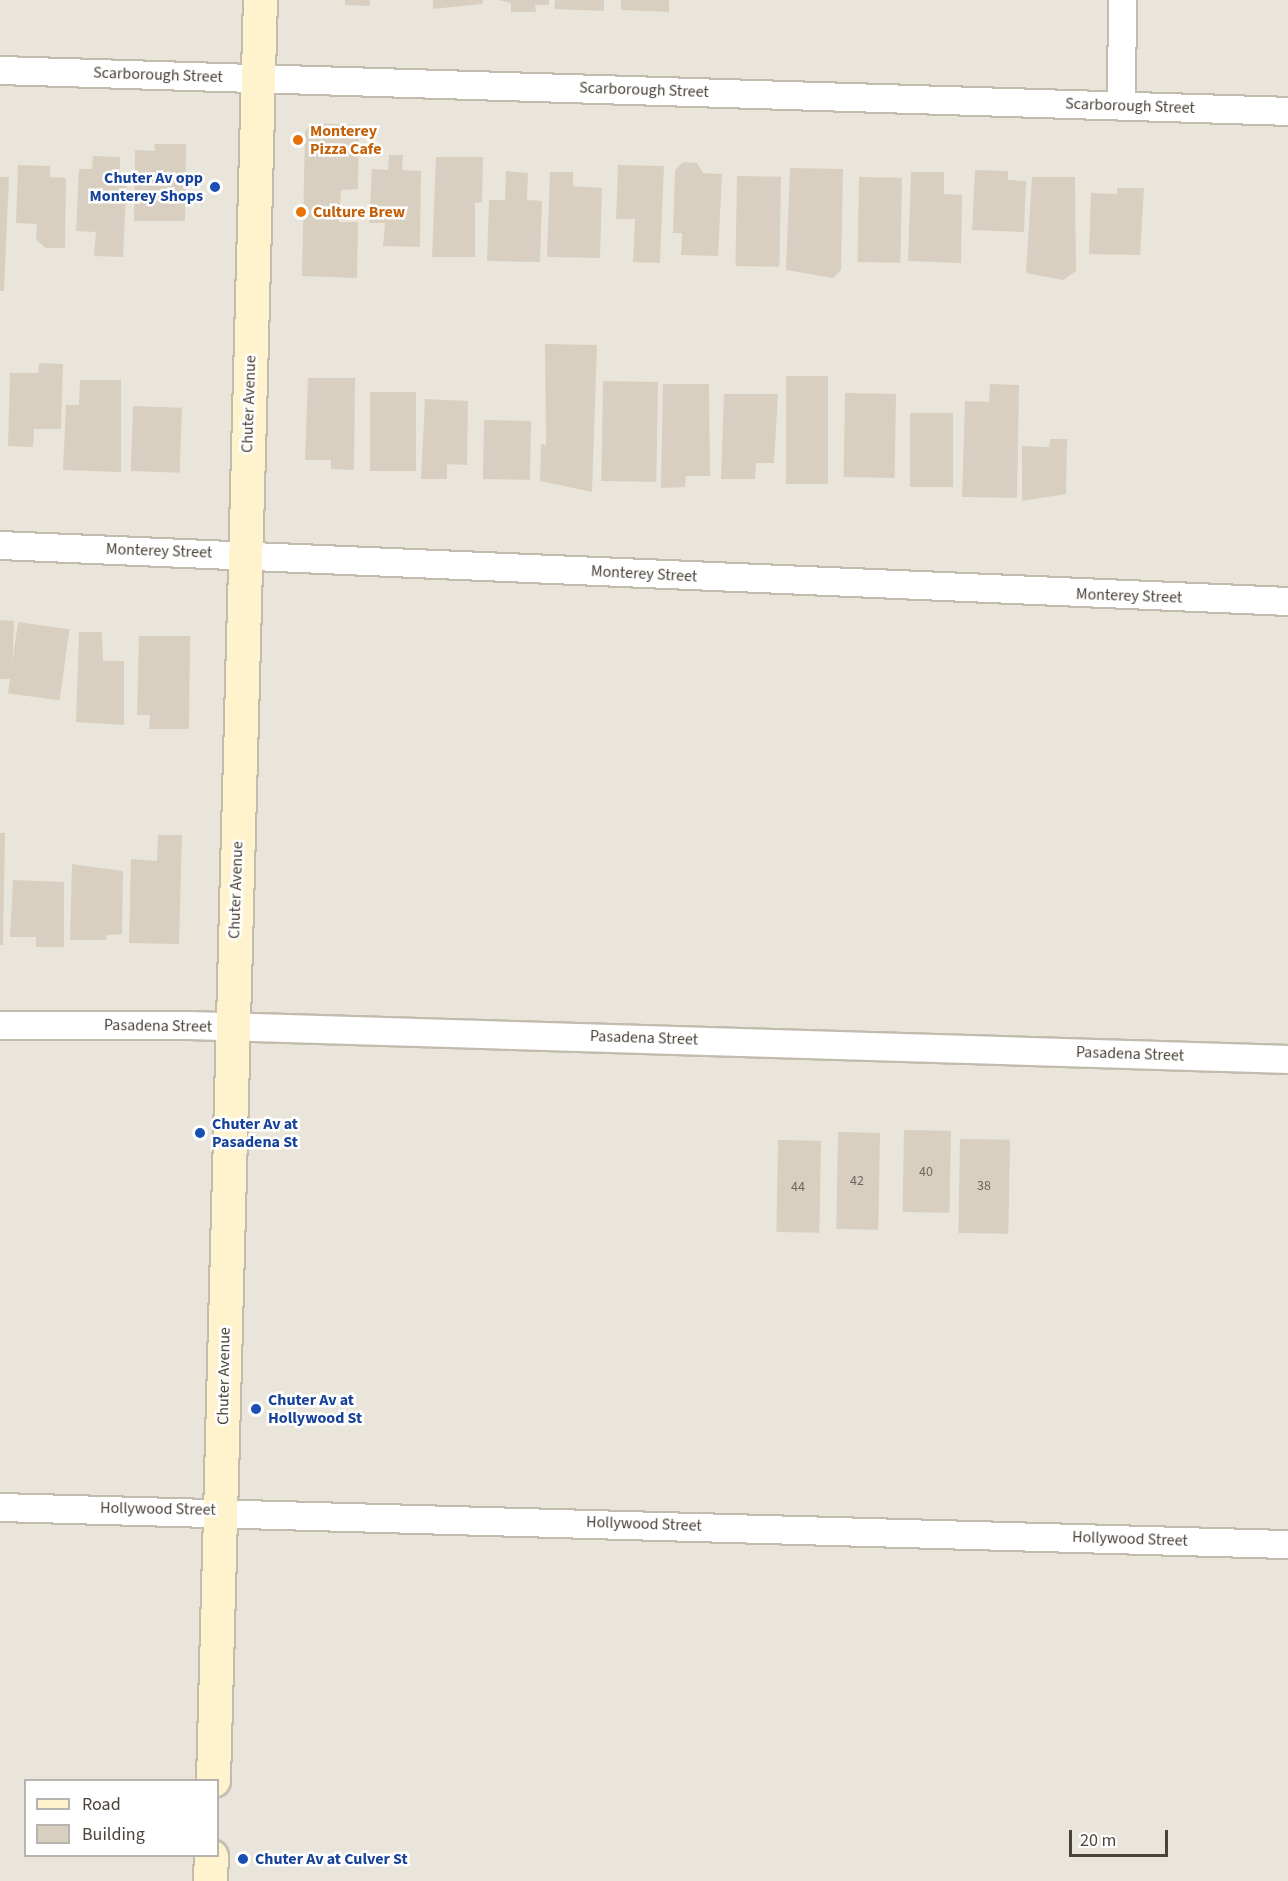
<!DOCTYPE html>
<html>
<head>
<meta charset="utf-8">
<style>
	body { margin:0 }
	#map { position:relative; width:1288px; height:1881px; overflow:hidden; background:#f6f3ec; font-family:"Source Sans 3",sans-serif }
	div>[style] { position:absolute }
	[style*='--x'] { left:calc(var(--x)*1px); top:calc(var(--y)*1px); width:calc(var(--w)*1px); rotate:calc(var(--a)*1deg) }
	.residential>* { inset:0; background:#eae5da }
	.building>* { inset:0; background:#d8cfc1; transform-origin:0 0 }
	.roads { filter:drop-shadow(2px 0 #c2bbae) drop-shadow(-2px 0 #c2bbae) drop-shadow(0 2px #c2bbae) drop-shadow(0 -2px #c2bbae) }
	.street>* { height:27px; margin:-13.5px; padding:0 13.5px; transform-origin:13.5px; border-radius:13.5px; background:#fff }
	.secondary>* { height:33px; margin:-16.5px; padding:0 16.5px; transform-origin:16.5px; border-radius:16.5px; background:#fff3cd }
	.dots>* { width:16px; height:16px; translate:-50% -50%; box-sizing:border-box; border:3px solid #fff; border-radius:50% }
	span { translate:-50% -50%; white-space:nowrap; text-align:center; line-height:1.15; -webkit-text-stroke:5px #fff; paint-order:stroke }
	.number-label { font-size:14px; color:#6e675b }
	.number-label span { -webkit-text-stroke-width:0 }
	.street-label { font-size:16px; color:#4b4439 }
	.food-label { font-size:16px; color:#c56008; font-weight:700 }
	.left { translate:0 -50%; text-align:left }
	.transit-label { font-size:16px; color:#164399; font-weight:700 }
	.right { translate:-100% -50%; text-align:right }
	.legend { position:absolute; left:24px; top:1779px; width:195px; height:78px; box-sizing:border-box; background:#fff; border:2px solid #b7b4b0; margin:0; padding:8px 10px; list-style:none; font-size:18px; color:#4b4439 }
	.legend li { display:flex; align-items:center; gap:12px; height:30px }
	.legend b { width:30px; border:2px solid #b7b4b0 }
	.scale { position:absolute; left:1069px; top:1830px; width:99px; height:27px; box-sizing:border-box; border:3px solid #4b4439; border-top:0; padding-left:8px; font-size:18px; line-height:21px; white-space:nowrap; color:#4b4439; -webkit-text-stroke:4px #fff; paint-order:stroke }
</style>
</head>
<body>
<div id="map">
	<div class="residential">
		<div style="clip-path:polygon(evenodd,0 0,1288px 0,1288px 1881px,0 1881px,0 0,26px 1780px,218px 1780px,218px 1856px,26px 1856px,26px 1780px)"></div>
	</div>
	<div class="building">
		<div style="clip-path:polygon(345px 0,370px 0,370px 6px,345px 5px)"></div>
		<div style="clip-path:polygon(433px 0,483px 0,482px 4px,433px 9px)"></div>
		<div style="clip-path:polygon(499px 0,549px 0,549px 5px,535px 5px,536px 12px,511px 12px,511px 3px)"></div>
		<div style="clip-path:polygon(555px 0,604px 0,604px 11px,554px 9px)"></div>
		<div style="clip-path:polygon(621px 0,669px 0,669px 12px,621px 10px)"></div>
		<div style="clip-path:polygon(314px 123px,359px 125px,358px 189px,341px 190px,339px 222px,358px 222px,357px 278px,302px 276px,305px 131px)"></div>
		<div style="clip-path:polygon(154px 144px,186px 144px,185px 221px,134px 221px,135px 150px,155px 151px)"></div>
		<div style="clip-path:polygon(389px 155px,403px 155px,402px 170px,421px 171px,420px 247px,383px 246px,385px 223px,369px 223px,372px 169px,388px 170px)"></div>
		<div style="clip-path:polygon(93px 156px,120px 157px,120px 173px,127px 173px,123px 257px,94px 256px,96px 232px,76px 231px,79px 169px,92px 169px)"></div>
		<div style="clip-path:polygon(436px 157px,483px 157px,482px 202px,475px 203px,475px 257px,432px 257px)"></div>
		<div style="clip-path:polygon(683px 162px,697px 163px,703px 173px,722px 174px,718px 256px,681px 255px,682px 233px,673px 233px,675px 170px)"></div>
		<div style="clip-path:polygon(18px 165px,50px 166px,50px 177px,66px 178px,65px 248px,46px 248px,36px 240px,37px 224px,16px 223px)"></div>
		<div style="clip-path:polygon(618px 165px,664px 166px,660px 263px,633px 262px,635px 219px,616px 219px)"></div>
		<div style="clip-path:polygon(790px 168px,843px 169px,841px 270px,833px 278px,786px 270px)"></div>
		<div style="clip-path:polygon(975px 170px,1008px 171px,1008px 180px,1026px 181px,1024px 232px,972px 230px)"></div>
		<div style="clip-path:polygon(506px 171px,528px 173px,527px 200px,542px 201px,540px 262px,487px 261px,489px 200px,505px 200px)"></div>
		<div style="clip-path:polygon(550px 172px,573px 172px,573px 186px,602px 188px,600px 258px,547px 257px)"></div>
		<div style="clip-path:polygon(911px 172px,944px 172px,944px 194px,962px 195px,961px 263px,908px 261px)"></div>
		<div style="left:737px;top:176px;width:44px;height:90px;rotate:1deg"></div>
		<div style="clip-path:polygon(0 177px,9px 177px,4px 291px,0 291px)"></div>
		<div style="left:859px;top:177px;width:43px;height:85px;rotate:1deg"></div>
		<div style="clip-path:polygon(1032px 177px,1075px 177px,1076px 271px,1063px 280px,1026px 273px)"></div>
		<div style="clip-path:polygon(1117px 188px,1144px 188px,1140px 255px,1089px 254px,1091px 193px,1117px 194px)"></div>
		<div style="clip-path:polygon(545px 344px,597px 345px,592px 492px,540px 481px,541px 444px,546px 445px)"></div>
		<div style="clip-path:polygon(39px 363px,63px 364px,61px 429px,34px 429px,33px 447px,8px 446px,10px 373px,38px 373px)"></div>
		<div style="left:786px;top:376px;width:42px;height:108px"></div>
		<div style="clip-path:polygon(308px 378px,355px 378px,354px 470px,331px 469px,331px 460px,305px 460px)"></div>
		<div style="clip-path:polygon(80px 380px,121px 380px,121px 472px,63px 470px,66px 405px,79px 405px)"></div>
		<div style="left:603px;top:381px;width:55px;height:100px;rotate:1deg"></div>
		<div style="clip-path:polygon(663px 384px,709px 384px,710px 476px,686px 476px,685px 487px,661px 488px)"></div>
		<div style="clip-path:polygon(990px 384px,1019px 385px,1017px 498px,962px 497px,965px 401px,989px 402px)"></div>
		<div style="left:370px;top:392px;width:46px;height:79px"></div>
		<div style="clip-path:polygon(724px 394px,778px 394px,774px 463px,756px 463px,755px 479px,721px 479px)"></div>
		<div style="left:896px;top:394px;width:84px;height:51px;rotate:91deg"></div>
		<div style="clip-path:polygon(425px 399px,468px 401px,467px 465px,447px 464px,447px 479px,421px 479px)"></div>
		<div style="left:133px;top:406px;width:49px;height:65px;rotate:2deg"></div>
		<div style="left:910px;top:413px;width:43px;height:74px"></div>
		<div style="left:484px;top:420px;width:47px;height:59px;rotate:1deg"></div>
		<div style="clip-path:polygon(1050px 439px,1067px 439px,1066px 494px,1022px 501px,1022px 446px,1049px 447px)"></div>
		<div style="clip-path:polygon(0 620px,14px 621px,12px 679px,0 679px)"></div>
		<div style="left:18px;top:622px;width:52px;height:72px;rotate:8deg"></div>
		<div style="clip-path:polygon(79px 632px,102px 632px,103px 661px,124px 661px,124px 725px,76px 722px)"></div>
		<div style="clip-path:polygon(139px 636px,190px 636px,189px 729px,149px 729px,150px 715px,137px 715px)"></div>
		<div style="clip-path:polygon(0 833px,5px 833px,3px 945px,0 945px)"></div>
		<div style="clip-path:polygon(158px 835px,182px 835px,179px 944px,129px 943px,131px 859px,157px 861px)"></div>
		<div style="clip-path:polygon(72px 864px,123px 871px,122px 934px,107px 935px,106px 940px,70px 940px)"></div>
		<div style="clip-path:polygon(13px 880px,64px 882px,64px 947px,36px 947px,36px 937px,10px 937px)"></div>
		<div style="left:904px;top:1130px;width:47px;height:82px;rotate:1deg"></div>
		<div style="left:838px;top:1132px;width:42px;height:97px;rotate:1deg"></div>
		<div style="left:960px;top:1139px;width:50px;height:94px;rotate:1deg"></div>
		<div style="left:778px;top:1140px;width:43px;height:92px;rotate:1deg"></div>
	</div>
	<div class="roads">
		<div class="street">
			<div style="--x:0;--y:70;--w:1289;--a:1.82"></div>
			<div style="--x:1121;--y:105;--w:105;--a:-89.5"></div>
			<div style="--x:0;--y:545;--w:1289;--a:2.49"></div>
			<div style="--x:0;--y:1025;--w:189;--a:0"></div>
			<div style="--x:189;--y:1025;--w:1100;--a:1.77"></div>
			<div style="--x:0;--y:1507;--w:1289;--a:1.65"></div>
		</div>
		<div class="secondary">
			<div style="--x:213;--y:1780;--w:1781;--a:-88.49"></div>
			<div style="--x:210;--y:1881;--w:25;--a:-88"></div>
		</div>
	</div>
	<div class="dots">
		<div style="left:298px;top:140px;background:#e8710a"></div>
		<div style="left:215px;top:187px;background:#1a4fb4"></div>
		<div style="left:301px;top:212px;background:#e8710a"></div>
		<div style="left:200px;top:1133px;background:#1a4fb4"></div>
		<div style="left:256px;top:1409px;background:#1a4fb4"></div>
		<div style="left:243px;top:1859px;background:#1a4fb4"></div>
	</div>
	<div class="number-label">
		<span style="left:926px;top:1172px">40</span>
		<span style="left:857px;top:1181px">42</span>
		<span style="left:984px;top:1186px">38</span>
		<span style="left:798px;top:1187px">44</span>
	</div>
	<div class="street-label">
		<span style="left:158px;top:75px;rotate:2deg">Scarborough Street</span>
		<span style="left:644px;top:90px;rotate:2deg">Scarborough Street</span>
		<span style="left:1130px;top:106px;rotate:2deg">Scarborough Street</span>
		<span style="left:249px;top:404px;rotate:-88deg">Chuter Avenue</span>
		<span style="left:159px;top:551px;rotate:2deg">Monterey Street</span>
		<span style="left:644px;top:574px;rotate:3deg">Monterey Street</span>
		<span style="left:1129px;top:596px;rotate:2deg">Monterey Street</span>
		<span style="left:236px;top:890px;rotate:-88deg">Chuter Avenue</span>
		<span style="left:158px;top:1026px;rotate:1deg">Pasadena Street</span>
		<span style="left:644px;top:1038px;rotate:2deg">Pasadena Street</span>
		<span style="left:1130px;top:1054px;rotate:2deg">Pasadena Street</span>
		<span style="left:224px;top:1376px;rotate:-89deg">Chuter Avenue</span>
		<span style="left:158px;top:1509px;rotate:1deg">Hollywood Street</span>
		<span style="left:644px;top:1524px;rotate:2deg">Hollywood Street</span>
		<span style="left:1130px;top:1539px;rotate:2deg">Hollywood Street</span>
	</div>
	<div class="food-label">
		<span class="left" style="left:310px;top:140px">Monterey<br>Pizza Cafe</span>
		<span class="left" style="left:313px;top:212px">Culture Brew</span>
	</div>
	<div class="transit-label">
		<span class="right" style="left:203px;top:187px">Chuter Av opp<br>Monterey Shops</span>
		<span class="left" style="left:212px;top:1133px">Chuter Av at<br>Pasadena St</span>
		<span class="left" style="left:268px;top:1409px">Chuter Av at<br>Hollywood St</span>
		<span class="left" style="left:255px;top:1859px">Chuter Av at Culver St</span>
	</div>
	<ul class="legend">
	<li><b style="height:8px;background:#fff3cd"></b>Road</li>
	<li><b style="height:16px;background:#d8cfc1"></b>Building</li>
	</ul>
	<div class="scale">20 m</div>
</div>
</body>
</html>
